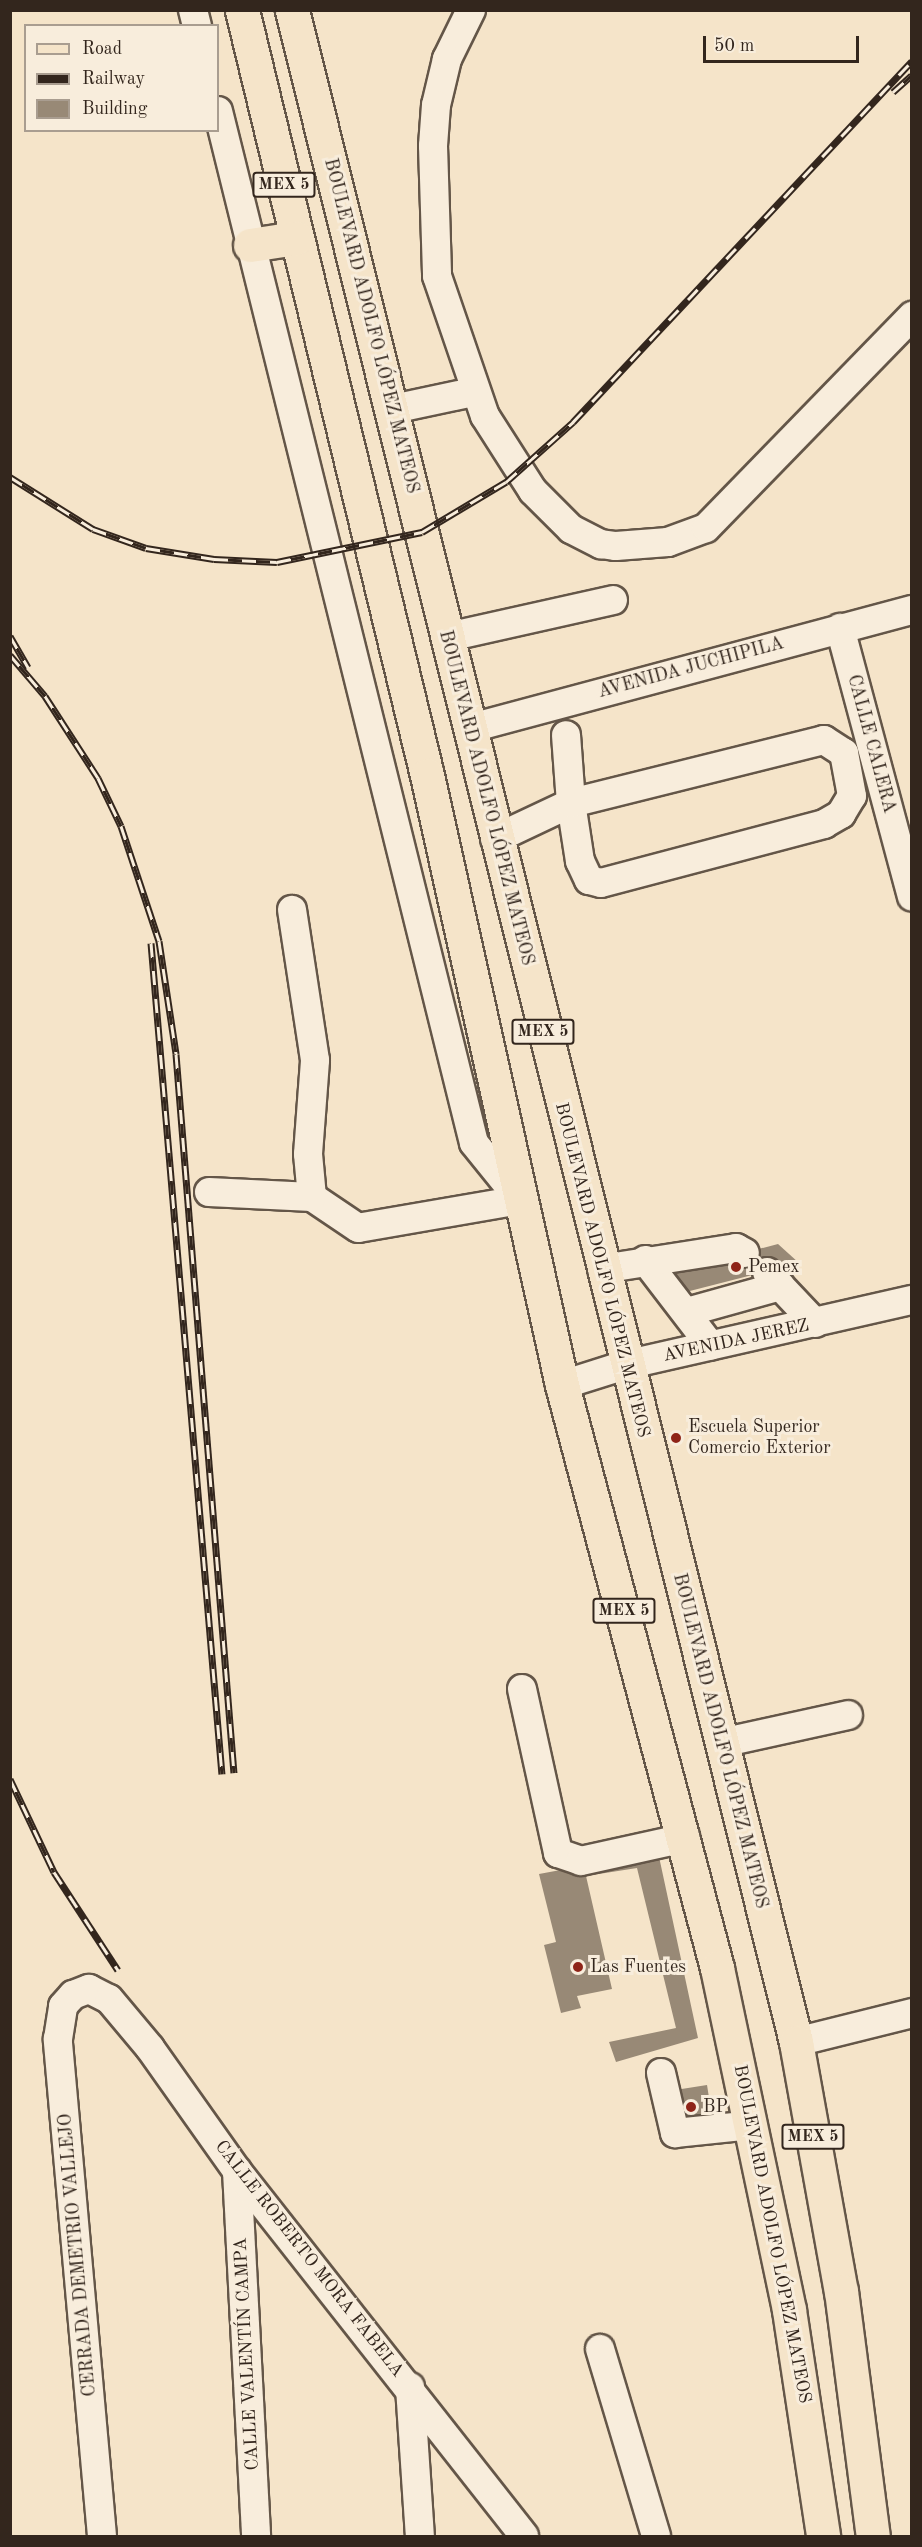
<!DOCTYPE html>
<html>
<head>
<meta charset="utf-8">
<style>
	body { margin:0 }
	#map { position:relative; width:922px; height:2547px; overflow:hidden; background:#f5e4c9; font-family:"Old Standard TT",serif }
	div>[style] { position:absolute }
	[style*='--x'] { left:calc(var(--x)*1px); top:calc(var(--y)*1px); width:calc(var(--w)*1px); rotate:calc(var(--a)*1deg) }
	.building>* { inset:0; background:#988976; transform-origin:0 0 }
	.roads { filter:drop-shadow(2px 0 #645648) drop-shadow(-2px 0 #645648) drop-shadow(0 2px #645648) drop-shadow(0 -2px #645648) }
	.minor>* { height:28px; margin:-14px; padding:0 14px; transform-origin:14px; border-radius:14px; background:#f8eddc }
	.major>* { height:33px; margin:-16.5px; padding:0 16.5px; transform-origin:16.5px; border-radius:16.5px; background:#f5e4c9 }
	.rail>* { height:7px; margin-top:-3.5px; transform-origin:0; background:repeating-linear-gradient(90deg,#f8eddc 0 14px,#33261d 0 28px); box-sizing:border-box; border-block:2px solid #33261d }
	.dots>* { width:16px; height:16px; translate:-50% -50%; box-sizing:border-box; border:3px solid #f8eddc; border-radius:50% }
	span { translate:-50% -50%; white-space:nowrap; text-align:center; line-height:1.15; -webkit-text-stroke:6px #f8eddc; paint-order:stroke }
	.shield-label span { padding:2px 4px; background:#f8eddc; border:2px solid; border-radius:4px; -webkit-text-stroke-width:0 }
	.shield-label { font-size:16px; color:#33261d; font-weight:700 }
	.street-label { font-size:18px; color:#33261d }
	.poi-label { font-size:18px; color:#33261d }
	.left { translate:0 -50%; text-align:left }
	.frame { position:absolute; inset:0; border:12px solid #33261d; pointer-events:none }
	.legend { position:absolute; left:24px; top:24px; width:195px; height:108px; box-sizing:border-box; background:#f8eddc; border:2px solid #a99d90; margin:0; padding:8px 10px; list-style:none; font-size:18px; color:#33261d }
	.legend li { display:flex; align-items:center; gap:12px; height:30px }
	.legend b { width:30px; border:2px solid #a99d90 }
	.scale { position:absolute; left:703px; top:36px; width:156px; height:27px; box-sizing:border-box; border:3px solid #33261d; border-top:0; padding-left:8px; font-size:18px; line-height:21px; white-space:nowrap; color:#33261d; -webkit-text-stroke:4px #f8eddc; paint-order:stroke }
</style>
</head>
<body>
<div id="map">
	<div class="building">
		<div style="clip-path:polygon(778px 1244px,799px 1263px,682px 1293px,662px 1274px)"></div>
		<div style="clip-path:polygon(658px 1852px,698px 2038px,616px 2062px,609px 2042px,676px 2028px,637px 1868px,586px 1876px,612px 1989px,577px 1996px,581px 2008px,561px 2013px,544px 1945px,556px 1942px,539px 1874px)"></div>
		<div style="left:707px;top:2085px;width:39px;height:37px;rotate:81deg"></div>
	</div>
	<div class="roads">
		<div class="minor">
			<div style="--x:193;--y:10;--w:16;--a:76"></div>
			<div style="--x:471;--y:10;--w:55;--a:116.1"></div>
			<div style="--x:447;--y:59;--w:47;--a:103.4"></div>
			<div style="--x:436;--y:105;--w:41;--a:94.2"></div>
			<div style="--x:433;--y:146;--w:130;--a:88.2"></div>
			<div style="--x:437;--y:276;--w:148;--a:71.1"></div>
			<div style="--x:485;--y:416;--w:89;--a:57.4"></div>
			<div style="--x:533;--y:491;--w:54;--a:45"></div>
			<div style="--x:571;--y:529;--w:34;--a:27"></div>
			<div style="--x:601;--y:544;--w:15;--a:8"></div>
			<div style="--x:616;--y:546;--w:52;--a:-4.4"></div>
			<div style="--x:668;--y:542;--w:40;--a:-20.2"></div>
			<div style="--x:706;--y:528;--w:296;--a:-45.8"></div>
			<div style="--x:218;--y:111;--w:1063;--a:76.07"></div>
			<div style="--x:474;--y:1143;--w:73;--a:51.1"></div>
			<div style="--x:520;--y:1200;--w:164;--a:170.2"></div>
			<div style="--x:358;--y:1228;--w:55;--a:-146"></div>
			<div style="--x:393;--y:409;--w:82;--a:-12"></div>
			<div style="--x:840;--y:628;--w:278;--a:75"></div>
			<div style="--x:448;--y:637;--w:169;--a:-12.6"></div>
			<div style="--x:471;--y:728;--w:457;--a:-15"></div>
			<div style="--x:495;--y:839;--w:84;--a:-25.3"></div>
			<div style="--x:571;--y:803;--w:59;--a:81.2"></div>
			<div style="--x:580;--y:861;--w:21;--a:65"></div>
			<div style="--x:589;--y:880;--w:12;--a:14"></div>
			<div style="--x:601;--y:883;--w:231;--a:-14.8"></div>
			<div style="--x:824;--y:824;--w:20;--a:-30"></div>
			<div style="--x:841;--y:814;--w:21;--a:-59"></div>
			<div style="--x:852;--y:796;--w:44;--a:-100.5"></div>
			<div style="--x:844;--y:753;--w:24;--a:-147"></div>
			<div style="--x:824;--y:740;--w:261;--a:166"></div>
			<div style="--x:571;--y:803;--w:68;--a:-94.2"></div>
			<div style="--x:209;--y:1192;--w:103;--a:2.8"></div>
			<div style="--x:312;--y:1197;--w:43;--a:-95.3"></div>
			<div style="--x:308;--y:1154;--w:94;--a:-85.7"></div>
			<div style="--x:315;--y:1060;--w:152;--a:-98.7"></div>
			<div style="--x:645;--y:1260;--w:108;--a:52.5"></div>
			<div style="--x:602;--y:1269;--w:136;--a:-8.9"></div>
			<div style="--x:736;--y:1248;--w:10;--a:29"></div>
			<div style="--x:767;--y:1272;--w:70;--a:46.7"></div>
			<div style="--x:687;--y:1312;--w:97;--a:-15.6"></div>
			<div style="--x:562;--y:1385;--w:66;--a:-17.6"></div>
			<div style="--x:625;--y:1365;--w:294;--a:-12.8"></div>
			<div style="--x:522;--y:1689;--w:168;--a:77.6"></div>
			<div style="--x:558;--y:1853;--w:24;--a:19"></div>
			<div style="--x:581;--y:1861;--w:107;--a:-12.5"></div>
			<div style="--x:721;--y:1743;--w:130;--a:-12.4"></div>
			<div style="--x:796;--y:2042;--w:120;--a:-14"></div>
			<div style="--x:661;--y:2073;--w:62;--a:76.9"></div>
			<div style="--x:675;--y:2133;--w:77;--a:-5.9"></div>
			<div style="--x:237;--y:2171;--w:365;--a:87"></div>
			<div style="--x:600;--y:2349;--w:195;--a:73.3"></div>
			<div style="--x:410;--y:2387;--w:149;--a:86.2"></div>
			<div style="--x:102;--y:2536;--w:499;--a:-95.1"></div>
			<div style="--x:58;--y:2039;--w:33;--a:-81"></div>
			<div style="--x:63;--y:2006;--w:15;--a:-48"></div>
			<div style="--x:73;--y:1995;--w:17;--a:-21"></div>
			<div style="--x:89;--y:1989;--w:22;--a:27"></div>
			<div style="--x:109;--y:1999;--w:64;--a:50.1"></div>
			<div style="--x:150;--y:2048;--w:151;--a:54.7"></div>
			<div style="--x:237;--y:2171;--w:464;--a:51.8"></div>
		</div>
		<div class="major">
			<div style="--x:242;--y:10;--w:787;--a:76.41"></div>
			<div style="--x:427;--y:775;--w:625;--a:77.52"></div>
			<div style="--x:562;--y:1385;--w:603;--a:75.11"></div>
			<div style="--x:717;--y:1968;--w:349;--a:78.1"></div>
			<div style="--x:789;--y:2310;--w:229;--a:81.4"></div>
			<div style="--x:292;--y:10;--w:2094;--a:76.07"></div>
			<div style="--x:796;--y:2042;--w:253;--a:79.8"></div>
			<div style="--x:841;--y:2291;--w:247;--a:82.6"></div>
			<div style="--x:250;--y:245;--w:47;--a:-8.7"></div>
		</div>
	</div>
	<div class="rail">
		<div style="--x:893;--y:92;--w:25;--a:-42"></div>
		<div style="--x:10;--y:477;--w:98;--a:32.1"></div>
		<div style="--x:93;--y:529;--w:56;--a:19.7"></div>
		<div style="--x:146;--y:548;--w:69;--a:9.2"></div>
		<div style="--x:214;--y:559;--w:63;--a:2.7"></div>
		<div style="--x:277;--y:562;--w:148;--a:-11.7"></div>
		<div style="--x:422;--y:532;--w:98;--a:-30.8"></div>
		<div style="--x:506;--y:482;--w:90;--a:-41.8"></div>
		<div style="--x:573;--y:422;--w:495;--a:-46.8"></div>
		<div style="--x:10;--y:636;--w:36;--a:60"></div>
		<div style="--x:10;--y:655;--w:54;--a:49.5"></div>
		<div style="--x:45;--y:696;--w:98;--a:57.1"></div>
		<div style="--x:98;--y:778;--w:53;--a:64.4"></div>
		<div style="--x:121;--y:826;--w:121;--a:71.7"></div>
		<div style="--x:159;--y:941;--w:114;--a:81.4"></div>
		<div style="--x:176;--y:1054;--w:721;--a:85.39"></div>
		<div style="--x:151;--y:943;--w:834;--a:85.12"></div>
		<div style="--x:10;--y:1779;--w:103;--a:64.7"></div>
		<div style="--x:54;--y:1872;--w:117;--a:56.9"></div>
	</div>
	<div class="dots">
		<div style="left:736px;top:1267px;background:#8f2418"></div>
		<div style="left:676px;top:1438px;background:#8f2418"></div>
		<div style="left:578px;top:1967px;background:#8f2418"></div>
		<div style="left:691px;top:2107px;background:#8f2418"></div>
	</div>
	<div class="shield-label">
		<span style="left:284px;top:185px">MEX 5</span>
		<span style="left:543px;top:1032px">MEX 5</span>
		<span style="left:624px;top:1611px">MEX 5</span>
		<span style="left:813px;top:2137px">MEX 5</span>
	</div>
	<div class="street-label">
		<span style="left:371px;top:326px;rotate:76deg">BOULEVARD ADOLFO LÓPEZ MATEOS</span>
		<span style="left:691px;top:668px;rotate:-15deg">AVENIDA JUCHIPILA</span>
		<span style="left:871px;top:744px;rotate:75deg">CALLE CALERA</span>
		<span style="left:486px;top:798px;rotate:76deg">BOULEVARD ADOLFO LÓPEZ MATEOS</span>
		<span style="left:602px;top:1270px;rotate:76deg">BOULEVARD ADOLFO LÓPEZ MATEOS</span>
		<span style="left:736px;top:1341px;rotate:-12deg">AVENIDA JEREZ</span>
		<span style="left:720px;top:1741px;rotate:76deg">BOULEVARD ADOLFO LÓPEZ MATEOS</span>
		<span style="left:772px;top:2234px;rotate:79deg">BOULEVARD ADOLFO LÓPEZ MATEOS</span>
		<span style="left:78px;top:2255px;rotate:-95deg">CERRADA DEMETRIO VALLEJO</span>
		<span style="left:309px;top:2259px;rotate:52deg">CALLE ROBERTO MORA FABELA</span>
		<span style="left:247px;top:2354px;rotate:-93deg">CALLE VALENTÍN CAMPA</span>
	</div>
	<div class="poi-label">
		<span class="left" style="left:748px;top:1267px">Pemex</span>
		<span class="left" style="left:688px;top:1438px">Escuela Superior<br>Comercio Exterior</span>
		<span class="left" style="left:590px;top:1967px">Las Fuentes</span>
		<span class="left" style="left:703px;top:2107px">BP</span>
	</div>
	<div class="frame"></div>
	<ul class="legend">
	<li><b style="height:8px;background:#f5e4c9"></b>Road</li>
	<li><b style="height:8px;background:#33261d"></b>Railway</li>
	<li><b style="height:16px;background:#988976"></b>Building</li>
	</ul>
	<div class="scale">50 m</div>
</div>
</body>
</html>
